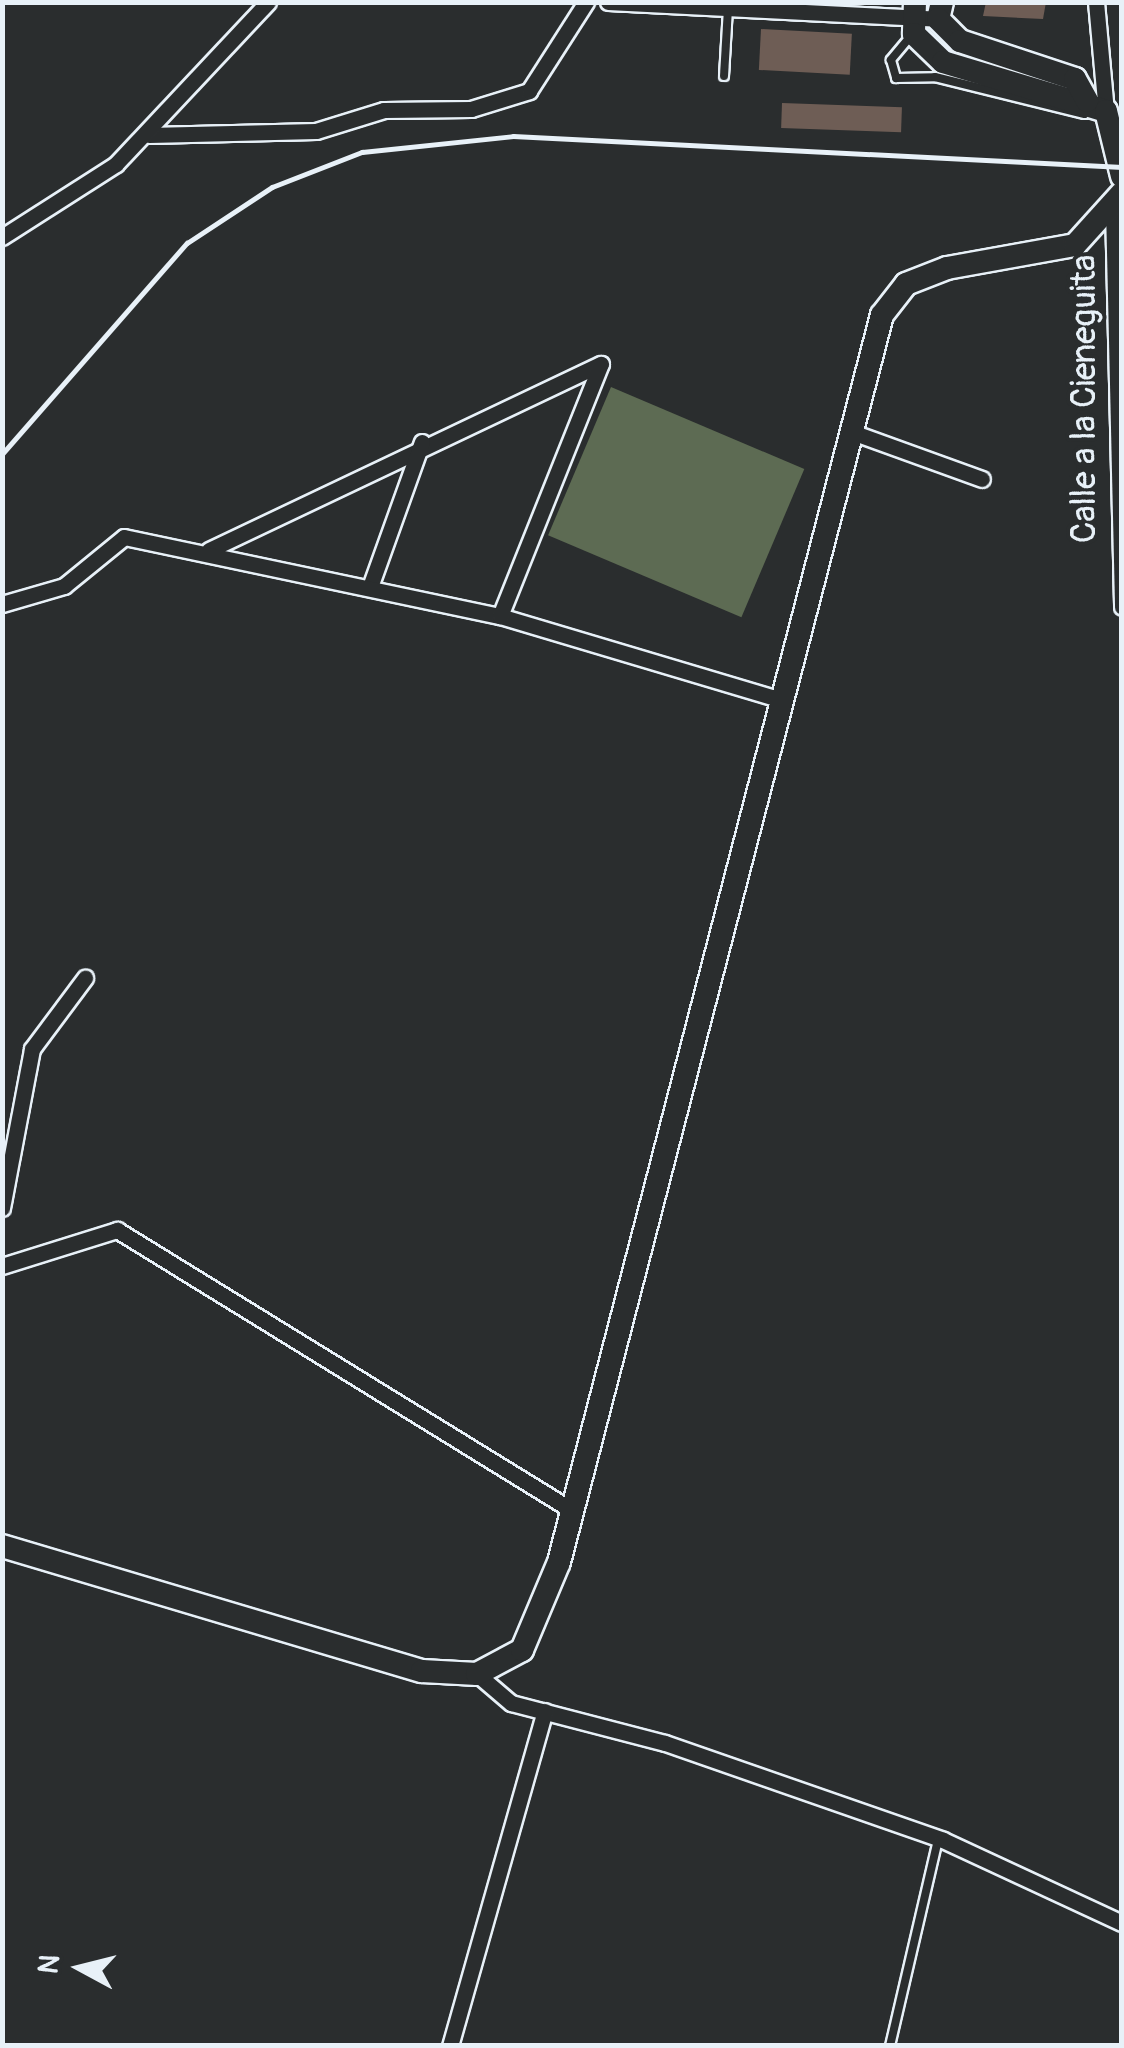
<!DOCTYPE html>
<html>
<head>
<meta charset="utf-8">
<style>
	body { margin:0 }
	#map { position:relative; width:1124px; height:2048px; overflow:hidden; background:#2a2d2e; font-family:Pangolin,sans-serif }
	div>[style] { position:absolute }
	[style*='--x'] { left:calc(var(--x)*1px); top:calc(var(--y)*1px); width:calc(var(--w)*1px); rotate:calc(var(--a)*1deg) }
	.green>* { inset:0; background:#5d6b53; transform-origin:0 0 }
	.building>* { inset:0; background:#6e5d55; transform-origin:0 0 }
	.roads { filter:drop-shadow(2px 0 #e8f1f8) drop-shadow(-2px 0 #e8f1f8) drop-shadow(0 2px #e8f1f8) drop-shadow(0 -2px #e8f1f8) }
	.service>* { height:8px; margin:-4px; padding:0 4px; transform-origin:4px; border-radius:4px; background:#2a2d2e }
	.minor>* { height:15px; margin:-7.5px; padding:0 7.5px; transform-origin:7.5px; border-radius:7.5px; background:#2a2d2e }
	.secondary>* { height:22px; margin:-11px; padding:0 11px; transform-origin:11px; border-radius:11px; background:#2a2d2e }
	.rail>* { height:5px; margin:-2.5px; padding:0 2.5px; transform-origin:2.5px; border-radius:2.5px; background:#e8f1f8 }
	span { translate:-50% -50%; white-space:nowrap; text-align:center; line-height:1.15; -webkit-text-stroke:8px #2a2d2e; paint-order:stroke }
	.street-label { font-size:35px; color:#e8f1f8 }
	.frame { position:absolute; inset:0; border:5px solid #e8f1f8; pointer-events:none }
	.north { position:absolute; left:30px; top:1918px; width:100px; height:100px; -webkit-text-stroke:8px #2a2d2e; paint-order:stroke; rotate:277deg; font-size:28px; font-weight:700; line-height:40px; text-align:center; color:#e8f1f8 }
	.north::after { content:''; display:block; margin:auto; width:35px; height:45px; background:#e8f1f8; clip-path:polygon(50% 0,100% 100%,50% 72%,0 100%) }
</style>
</head>
<body>
<div id="map">
	<div class="green">
		<div style="left:611px;top:387px;width:210px;height:161px;rotate:23deg"></div>
	</div>
	<div class="building">
		<div style="clip-path:polygon(986px 2px,1046px 2px,1043px 19px,983px 16px)"></div>
		<div style="left:761px;top:29px;width:91px;height:41px;rotate:3deg"></div>
		<div style="left:782px;top:103px;width:120px;height:25px;rotate:2deg"></div>
	</div>
	<div class="roads">
		<div class="service">
			<div style="--x:910;--y:37;--w:30;--a:130"></div>
			<div style="--x:891;--y:60;--w:19;--a:74"></div>
			<div style="--x:896;--y:78;--w:39;--a:-1"></div>
			<div style="--x:935;--y:77;--w:154;--a:13.9"></div>
			<div style="--x:724;--y:76;--w:68;--a:-86.6"></div>
			<div style="--x:890;--y:2046;--w:212;--a:-76.9"></div>
		</div>
		<div class="minor">
			<div style="--x:608;--y:2;--w:330;--a:2.9"></div>
			<div style="--x:1096;--y:2;--w:109;--a:84.8"></div>
			<div style="--x:149;--y:135;--w:167;--a:-1.4"></div>
			<div style="--x:316;--y:131;--w:71;--a:-17.2"></div>
			<div style="--x:384;--y:110;--w:87;--a:-0.7"></div>
			<div style="--x:471;--y:109;--w:61;--a:-17.2"></div>
			<div style="--x:529;--y:91;--w:106;--a:-57.4"></div>
			<div style="--x:1113;--y:207;--w:400;--a:88.7"></div>
			<div style="--x:2;--y:237;--w:135;--a:-32.6"></div>
			<div style="--x:116;--y:164;--w:222;--a:-46.8"></div>
			<div style="--x:852;--y:432;--w:138;--a:19.9"></div>
			<div style="--x:209;--y:550;--w:434;--a:-25.4"></div>
			<div style="--x:370;--y:587;--w:154;--a:-70.3"></div>
			<div style="--x:2;--y:604;--w:65;--a:-16.2"></div>
			<div style="--x:64;--y:586;--w:77;--a:-39.2"></div>
			<div style="--x:124;--y:537;--w:384;--a:11.9"></div>
			<div style="--x:500;--y:616;--w:293;--a:16.6"></div>
			<div style="--x:500;--y:616;--w:271;--a:-68.2"></div>
			<div style="--x:2;--y:1208;--w:162;--a:-79.3"></div>
			<div style="--x:32;--y:1049;--w:89;--a:-53.3"></div>
			<div style="--x:2;--y:1266;--w:121;--a:-17.4"></div>
			<div style="--x:117;--y:1230;--w:536;--a:31.64"></div>
			<div style="--x:477;--y:1674;--w:45;--a:40.5"></div>
			<div style="--x:511;--y:1703;--w:159;--a:14.6"></div>
			<div style="--x:665;--y:1743;--w:294;--a:19.2"></div>
			<div style="--x:943;--y:1840;--w:197;--a:24.9"></div>
			<div style="--x:450;--y:2046;--w:348;--a:-74.2"></div>
		</div>
		<div class="secondary">
			<div style="--x:915;--y:2;--w:32;--a:92"></div>
			<div style="--x:914;--y:34;--w:40;--a:44"></div>
			<div style="--x:943;--y:62;--w:170;--a:16.7"></div>
			<div style="--x:1106;--y:111;--w:67;--a:76.2"></div>
			<div style="--x:942;--y:2;--w:17;--a:103"></div>
			<div style="--x:938;--y:19;--w:31;--a:45"></div>
			<div style="--x:960;--y:41;--w:121;--a:18.3"></div>
			<div style="--x:1075;--y:79;--w:25;--a:61"></div>
			<div style="--x:2;--y:1546;--w:438;--a:16.6"></div>
			<div style="--x:422;--y:1671;--w:55;--a:3.1"></div>
			<div style="--x:477;--y:1674;--w:51;--a:-28.1"></div>
			<div style="--x:522;--y:1650;--w:95;--a:-67.2"></div>
			<div style="--x:559;--y:1562;--w:1288;--a:-75.48"></div>
			<div style="--x:882;--y:315;--w:39;--a:-52"></div>
			<div style="--x:906;--y:284;--w:44;--a:-21.3"></div>
			<div style="--x:947;--y:268;--w:130;--a:-10.2"></div>
			<div style="--x:1075;--y:245;--w:70;--a:-47.9"></div>
		</div>
	</div>
	<div class="rail">
		<div style="--x:2;--y:454;--w:281;--a:-48.8"></div>
		<div style="--x:187;--y:243;--w:102;--a:-33.4"></div>
		<div style="--x:272;--y:187;--w:97;--a:-21.3"></div>
		<div style="--x:362;--y:152;--w:152;--a:-6"></div>
		<div style="--x:513;--y:136;--w:610;--a:2.91"></div>
	</div>
	<div class="street-label">
		<span style="left:1084px;top:399px;rotate:-90deg">Calle a la Cieneguita</span>
	</div>
	<div class="frame"></div>
	<div class="north">N</div>
</div>
</body>
</html>
